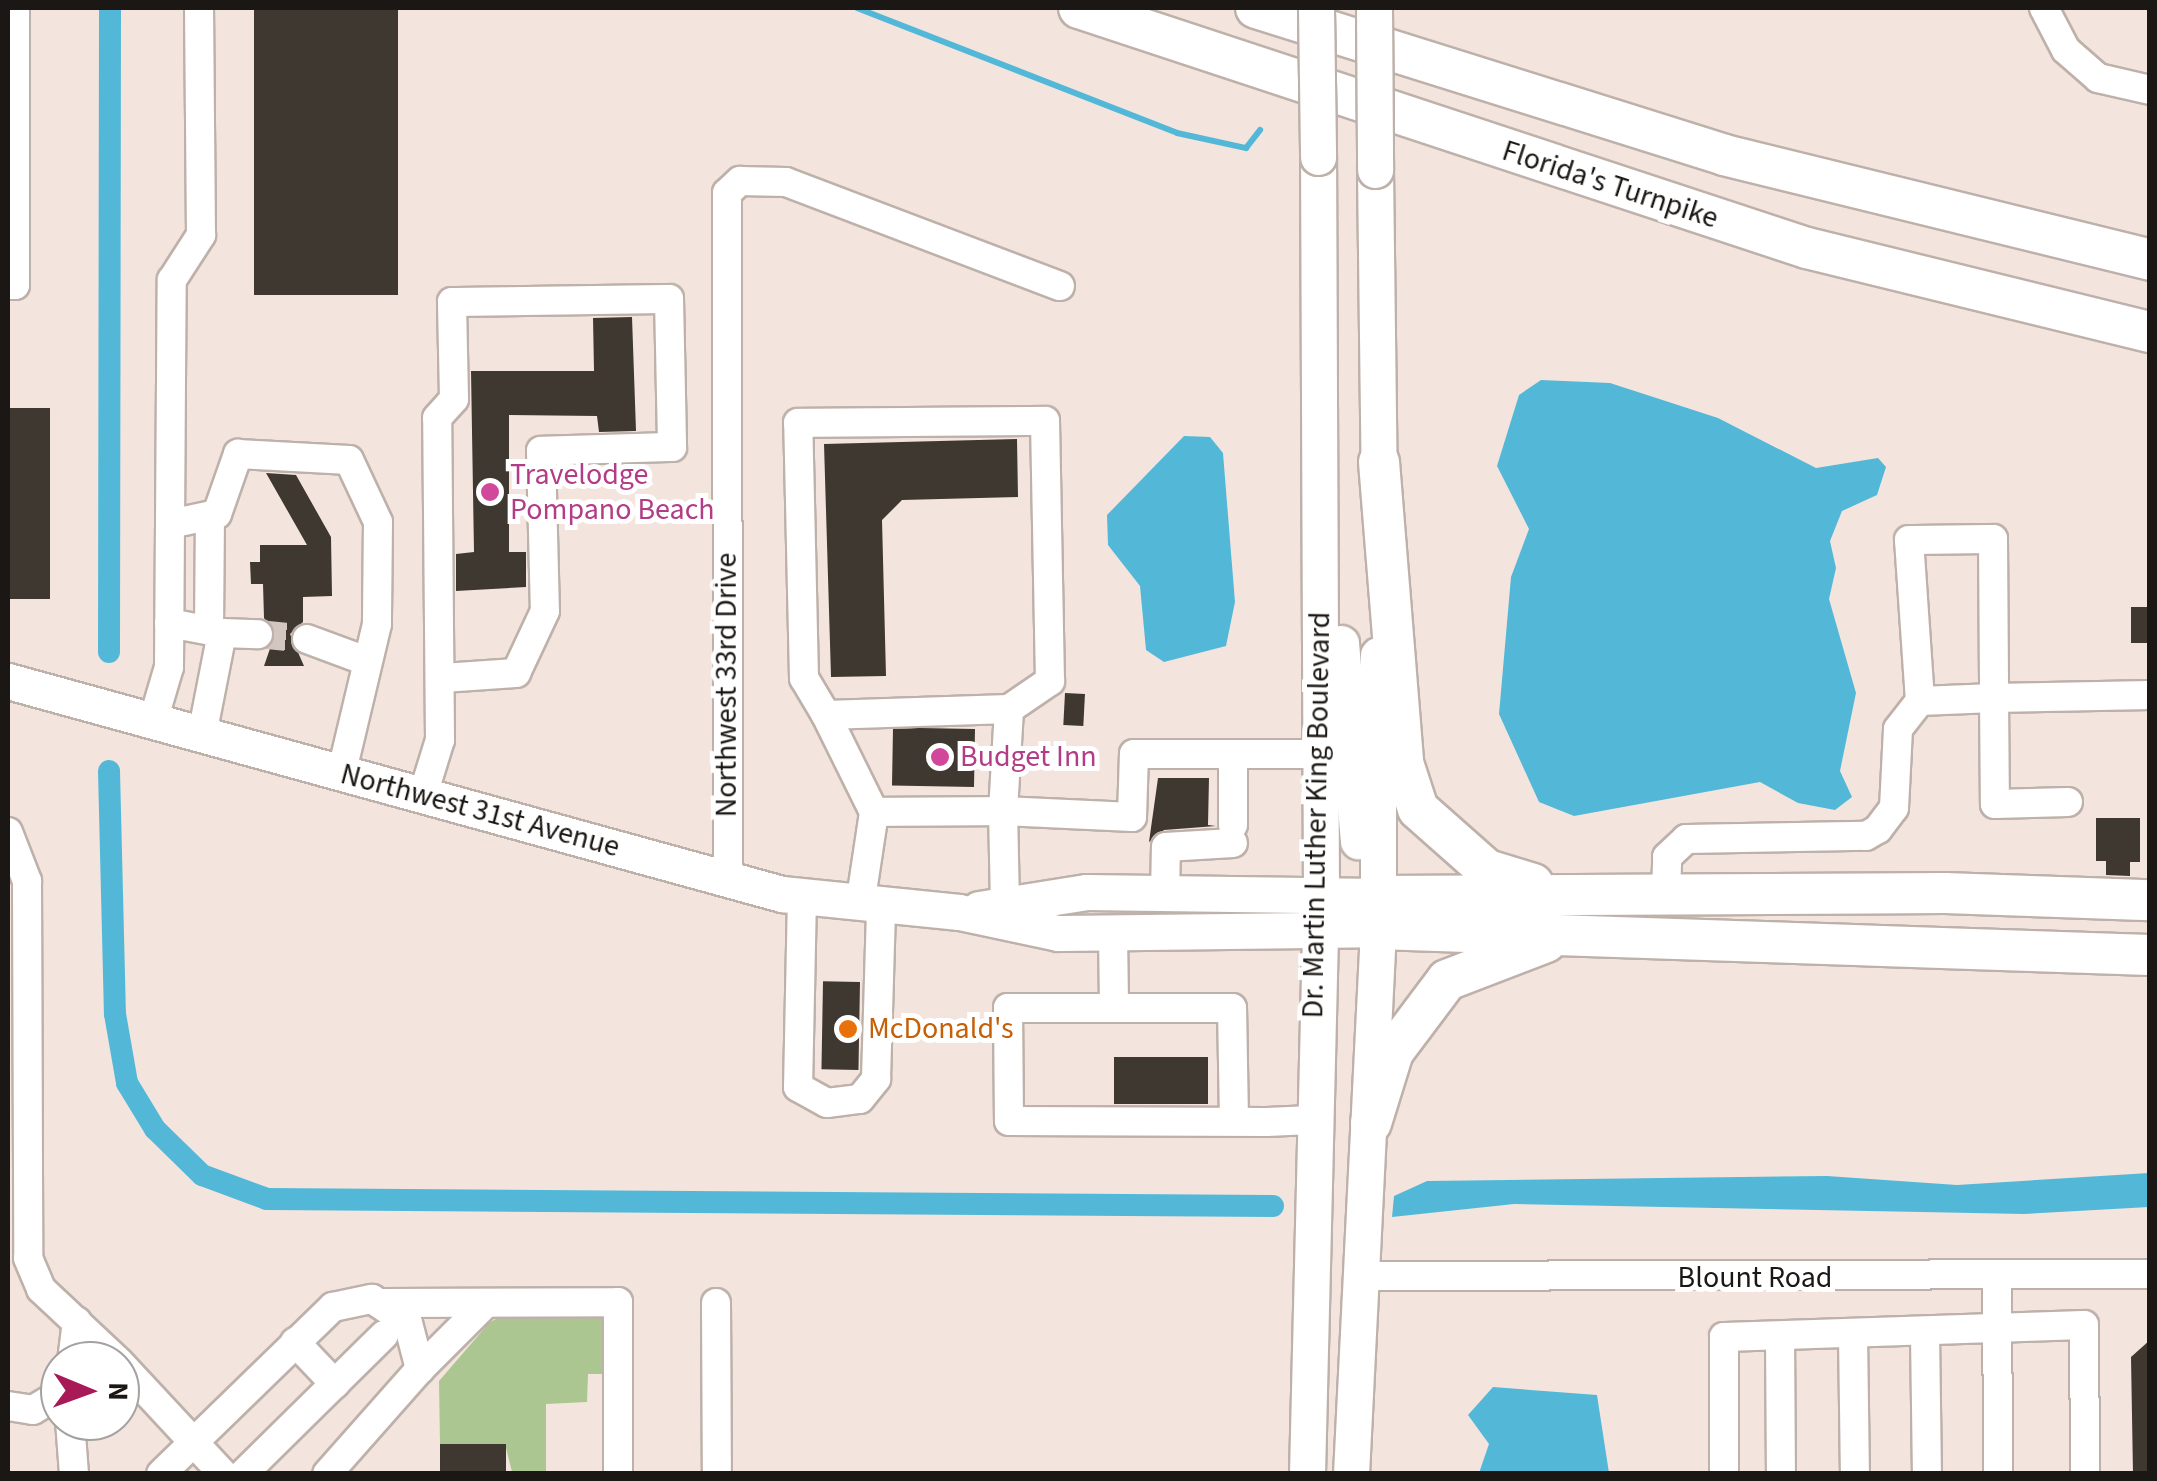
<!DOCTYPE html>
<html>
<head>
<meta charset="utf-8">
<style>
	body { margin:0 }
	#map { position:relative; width:2157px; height:1481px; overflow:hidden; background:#f3e5de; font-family:"Source Sans 3",sans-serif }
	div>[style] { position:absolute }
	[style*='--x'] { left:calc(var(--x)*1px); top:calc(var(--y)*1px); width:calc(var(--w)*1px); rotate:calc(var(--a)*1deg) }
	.green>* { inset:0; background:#abc690 }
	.water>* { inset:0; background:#53b8d7 }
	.stream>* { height:6px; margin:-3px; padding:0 3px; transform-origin:3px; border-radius:3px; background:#53b8d7 }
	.canal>* { height:22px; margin:-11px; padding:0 11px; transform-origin:11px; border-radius:11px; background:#53b8d7 }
	.building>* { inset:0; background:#3f3830; transform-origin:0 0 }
	.minor-tunnel>* { height:28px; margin-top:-14px; transform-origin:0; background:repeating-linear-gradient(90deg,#d3c6c0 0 28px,transparent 0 42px) }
	.roads { filter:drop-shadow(2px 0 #beb1aa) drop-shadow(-2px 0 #beb1aa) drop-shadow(0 2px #beb1aa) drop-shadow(0 -2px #beb1aa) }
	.minor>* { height:28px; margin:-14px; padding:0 14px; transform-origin:14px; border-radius:14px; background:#fff }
	.major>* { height:35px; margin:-17.5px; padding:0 17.5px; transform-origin:17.5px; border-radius:17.5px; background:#fff }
	.highway>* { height:40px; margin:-20px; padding:0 20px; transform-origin:20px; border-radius:20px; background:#fff }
	.bridges { filter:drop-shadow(2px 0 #beb1aa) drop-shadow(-2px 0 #beb1aa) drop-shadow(0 2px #beb1aa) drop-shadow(0 -2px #beb1aa) }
	.major-bridge>* { height:35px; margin:-17.5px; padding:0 17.5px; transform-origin:17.5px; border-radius:17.5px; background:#fff }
	.dots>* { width:28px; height:28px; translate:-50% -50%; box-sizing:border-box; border:5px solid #fff; border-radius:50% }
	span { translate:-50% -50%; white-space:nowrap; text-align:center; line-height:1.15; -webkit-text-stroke:10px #fff; paint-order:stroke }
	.street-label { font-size:30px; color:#1b1714 }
	.hotel-label { font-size:30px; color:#b23c85 }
	.left { translate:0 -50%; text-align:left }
	.food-label { font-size:30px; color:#c56008 }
	.frame { position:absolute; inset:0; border:10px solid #1b1714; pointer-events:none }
	.north { position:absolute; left:40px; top:1341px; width:100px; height:100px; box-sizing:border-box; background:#fff; border:2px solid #a4a2a1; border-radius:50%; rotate:91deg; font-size:28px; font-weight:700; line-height:40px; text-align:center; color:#1b1714 }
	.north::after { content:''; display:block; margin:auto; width:35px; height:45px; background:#a81958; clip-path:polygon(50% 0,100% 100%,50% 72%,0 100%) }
</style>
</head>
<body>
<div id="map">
	<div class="green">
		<div style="clip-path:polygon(618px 1302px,618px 1374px,588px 1374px,587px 1402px,546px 1404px,546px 1472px,512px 1472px,505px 1444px,440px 1444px,439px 1381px,489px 1323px,506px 1313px)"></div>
	</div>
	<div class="water">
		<div style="clip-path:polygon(1541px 380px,1610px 383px,1718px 418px,1816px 468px,1878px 458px,1886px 467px,1877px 495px,1842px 511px,1830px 541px,1836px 568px,1829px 599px,1856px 693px,1840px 771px,1852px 797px,1835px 810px,1798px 803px,1760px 782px,1574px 816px,1539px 802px,1499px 714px,1511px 577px,1529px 529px,1497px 466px,1519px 395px)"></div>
		<div style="clip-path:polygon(1184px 436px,1210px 437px,1223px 453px,1235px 602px,1226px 646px,1164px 662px,1146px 650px,1140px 586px,1108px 545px,1107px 515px)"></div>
		<div style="clip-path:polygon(2149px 1173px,2149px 1207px,2024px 1214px,1514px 1204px,1392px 1217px,1394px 1196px,1427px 1181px,1827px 1176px,1957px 1185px)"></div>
		<div style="clip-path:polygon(1493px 1387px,1597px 1395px,1609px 1473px,1479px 1473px,1489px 1444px,1468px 1415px)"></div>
	</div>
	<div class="stream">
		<div style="--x:857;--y:8;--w:344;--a:21.3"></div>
		<div style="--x:1177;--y:133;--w:71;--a:12.3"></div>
		<div style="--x:1246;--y:148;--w:23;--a:-52"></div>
	</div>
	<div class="canal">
		<div style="--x:109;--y:652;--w:644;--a:-89.91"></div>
		<div style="--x:109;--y:771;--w:243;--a:88.6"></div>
		<div style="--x:115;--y:1014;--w:70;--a:80.1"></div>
		<div style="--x:127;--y:1083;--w:54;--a:58.7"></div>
		<div style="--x:155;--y:1129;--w:66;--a:44.4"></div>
		<div style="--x:202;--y:1175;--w:69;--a:20.3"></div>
		<div style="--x:267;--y:1199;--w:1006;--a:0.4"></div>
	</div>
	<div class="building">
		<div style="left:254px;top:8px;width:144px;height:287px"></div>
		<div style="clip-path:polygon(632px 317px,636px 431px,599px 432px,597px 416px,509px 415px,509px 552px,526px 552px,526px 587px,456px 591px,456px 554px,474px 552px,471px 371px,594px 371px,593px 318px)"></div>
		<div style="left:8px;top:408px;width:42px;height:191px"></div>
		<div style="clip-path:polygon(1017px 439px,1018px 497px,902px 500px,882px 520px,886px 676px,831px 677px,824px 444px)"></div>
		<div style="clip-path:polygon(266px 473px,296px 475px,331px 537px,332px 596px,303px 597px,303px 622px,290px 634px,304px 666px,264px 666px,275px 634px,264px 618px,263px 584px,251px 584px,250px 562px,260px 562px,260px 545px,307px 545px)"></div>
		<div style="left:2131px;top:607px;width:19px;height:36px"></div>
		<div style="left:1065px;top:693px;width:20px;height:32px;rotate:3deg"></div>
		<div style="left:975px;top:729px;width:58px;height:82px;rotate:91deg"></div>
		<div style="clip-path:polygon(1158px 778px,1209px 778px,1208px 825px,1216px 826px,1164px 830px,1149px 842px)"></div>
		<div style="clip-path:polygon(2096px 818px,2140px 818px,2140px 862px,2130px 862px,2130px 876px,2106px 875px,2106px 861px,2096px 861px)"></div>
		<div style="left:860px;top:982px;width:88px;height:37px;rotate:91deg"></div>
		<div style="left:1208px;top:1057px;width:47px;height:94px;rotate:90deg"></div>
		<div style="clip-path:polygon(2150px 1340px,2150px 1474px,2133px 1474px,2131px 1357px)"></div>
		<div style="left:440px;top:1444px;width:66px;height:30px"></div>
	</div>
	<div class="minor-tunnel">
		<div style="--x:258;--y:634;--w:49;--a:5.8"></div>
	</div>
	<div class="roads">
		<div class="minor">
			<div style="--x:2044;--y:8;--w:47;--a:62.4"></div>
			<div style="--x:2066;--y:50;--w:43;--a:41.2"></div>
			<div style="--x:2098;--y:78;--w:53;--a:13"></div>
			<div style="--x:8;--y:285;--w:7;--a:0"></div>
			<div style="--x:15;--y:285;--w:277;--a:-90"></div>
			<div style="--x:170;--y:524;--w:48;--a:-12"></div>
			<div style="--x:217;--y:514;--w:64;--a:-70.7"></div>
			<div style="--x:238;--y:454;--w:111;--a:3.1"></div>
			<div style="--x:349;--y:460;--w:68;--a:64.9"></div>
			<div style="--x:378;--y:522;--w:102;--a:90.6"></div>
			<div style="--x:377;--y:624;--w:155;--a:103.4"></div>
			<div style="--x:169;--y:623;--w:54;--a:10.7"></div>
			<div style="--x:222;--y:633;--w:104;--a:101.1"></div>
			<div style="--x:209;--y:628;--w:111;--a:-89.5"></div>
			<div style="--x:222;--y:633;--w:36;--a:2"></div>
			<div style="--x:307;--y:639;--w:63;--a:20.4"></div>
			<div style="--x:1920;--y:701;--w:161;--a:-93.9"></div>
			<div style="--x:1909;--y:540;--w:84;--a:-0.7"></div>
			<div style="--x:1993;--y:539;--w:159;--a:89.6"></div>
			<div style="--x:1994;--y:698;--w:156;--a:-1.1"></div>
			<div style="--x:826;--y:715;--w:108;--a:63.7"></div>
			<div style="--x:153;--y:721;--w:56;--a:-73.5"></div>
			<div style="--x:169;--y:667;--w:387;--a:-89.6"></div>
			<div style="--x:172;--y:280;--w:54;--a:-57.2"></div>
			<div style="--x:201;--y:235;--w:227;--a:-90.5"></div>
			<div style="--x:422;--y:798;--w:61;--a:-72.8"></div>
			<div style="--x:440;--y:740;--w:322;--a:-90.5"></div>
			<div style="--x:437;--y:418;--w:25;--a:-48"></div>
			<div style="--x:454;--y:399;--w:97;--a:-91.2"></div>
			<div style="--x:452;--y:302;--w:217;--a:-0.8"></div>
			<div style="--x:669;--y:299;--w:148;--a:88.8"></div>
			<div style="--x:672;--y:447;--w:131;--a:178.3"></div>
			<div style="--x:541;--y:451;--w:160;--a:88.6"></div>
			<div style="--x:545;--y:611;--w:68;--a:115.1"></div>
			<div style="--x:516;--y:673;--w:74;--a:176.1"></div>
			<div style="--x:1233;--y:825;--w:71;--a:-90"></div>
			<div style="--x:8;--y:832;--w:53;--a:68.8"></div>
			<div style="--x:27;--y:881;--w:377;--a:89.8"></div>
			<div style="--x:28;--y:1258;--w:34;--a:67"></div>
			<div style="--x:41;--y:1289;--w:105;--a:43.1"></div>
			<div style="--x:728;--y:874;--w:681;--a:-90.08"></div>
			<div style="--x:727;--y:193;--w:18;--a:-43"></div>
			<div style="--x:740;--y:181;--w:46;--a:1.2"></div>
			<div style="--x:786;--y:182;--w:293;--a:20.8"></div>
			<div style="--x:1165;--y:893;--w:46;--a:-88.8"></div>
			<div style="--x:1166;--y:847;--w:67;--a:-3.4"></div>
			<div style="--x:1666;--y:893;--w:36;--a:-88"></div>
			<div style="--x:1667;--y:857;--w:26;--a:-43"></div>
			<div style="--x:1686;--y:839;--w:180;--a:-1"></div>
			<div style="--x:1866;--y:836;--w:14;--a:-30"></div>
			<div style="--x:1878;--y:829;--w:26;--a:-53"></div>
			<div style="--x:1894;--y:808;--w:79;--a:-87.1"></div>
			<div style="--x:1898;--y:729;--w:36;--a:-52"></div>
			<div style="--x:1920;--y:701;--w:74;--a:-2.3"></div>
			<div style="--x:1994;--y:698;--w:106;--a:89.5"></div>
			<div style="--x:1995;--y:804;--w:73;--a:-1.6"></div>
			<div style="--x:802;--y:897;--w:190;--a:91.2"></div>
			<div style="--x:798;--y:1087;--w:33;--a:29"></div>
			<div style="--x:827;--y:1103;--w:33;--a:-7"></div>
			<div style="--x:860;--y:1099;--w:26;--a:-51"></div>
			<div style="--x:876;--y:1079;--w:171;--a:-88.3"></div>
			<div style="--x:860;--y:905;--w:94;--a:-81.4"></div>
			<div style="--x:874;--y:812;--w:129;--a:-0.4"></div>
			<div style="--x:1003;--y:811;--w:102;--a:-86.6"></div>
			<div style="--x:1009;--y:709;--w:183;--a:178.1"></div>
			<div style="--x:826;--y:715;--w:43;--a:-120.7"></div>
			<div style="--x:804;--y:678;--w:255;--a:-91.3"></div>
			<div style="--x:798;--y:423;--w:247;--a:-0.5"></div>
			<div style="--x:1045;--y:421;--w:260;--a:88.9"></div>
			<div style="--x:1050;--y:681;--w:50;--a:145.7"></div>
			<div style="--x:1005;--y:905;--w:94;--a:-91.2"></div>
			<div style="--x:1003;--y:811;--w:129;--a:2.7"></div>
			<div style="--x:1132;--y:817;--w:63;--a:-88.2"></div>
			<div style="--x:1134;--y:754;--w:186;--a:0"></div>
			<div style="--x:1113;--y:933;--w:74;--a:89.2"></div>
			<div style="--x:1234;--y:1121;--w:113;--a:-91"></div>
			<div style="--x:1232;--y:1008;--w:224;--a:180"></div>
			<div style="--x:1008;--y:1008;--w:113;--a:89.5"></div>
			<div style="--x:1009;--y:1121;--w:258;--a:0.2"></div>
			<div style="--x:1267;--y:1122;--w:44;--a:-2.6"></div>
			<div style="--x:1361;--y:1276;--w:789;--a:-0.15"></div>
			<div style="--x:1997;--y:1276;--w:198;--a:89.7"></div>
			<div style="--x:384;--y:1303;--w:234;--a:-0.2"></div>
			<div style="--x:618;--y:1302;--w:172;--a:90"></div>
			<div style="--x:716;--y:1303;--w:171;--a:89.7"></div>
			<div style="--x:1925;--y:1334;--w:140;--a:89.2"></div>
			<div style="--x:1853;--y:1335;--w:139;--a:89.2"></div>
			<div style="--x:1780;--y:1336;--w:138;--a:89.6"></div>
			<div style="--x:295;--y:1342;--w:58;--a:46.4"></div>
			<div style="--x:72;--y:1361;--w:40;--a:-82.9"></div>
			<div style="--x:120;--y:1363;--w:151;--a:47.1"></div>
			<div style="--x:420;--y:1369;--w:93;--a:-45"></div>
			<div style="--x:8;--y:1406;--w:25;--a:9"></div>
			<div style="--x:33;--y:1410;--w:31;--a:-31"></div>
			<div style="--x:70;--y:1421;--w:53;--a:85.7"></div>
			<div style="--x:161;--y:1474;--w:240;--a:-44.2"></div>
			<div style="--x:333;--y:1307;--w:40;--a:-12"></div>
			<div style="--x:372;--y:1299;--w:43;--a:33.7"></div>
			<div style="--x:408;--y:1323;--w:48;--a:75.4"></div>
			<div style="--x:420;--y:1369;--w:140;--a:131.5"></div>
			<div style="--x:243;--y:1474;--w:198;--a:-44.6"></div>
			<div style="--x:1724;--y:1474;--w:137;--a:-90"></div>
			<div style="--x:1724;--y:1337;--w:360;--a:-1.9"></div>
			<div style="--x:2084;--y:1325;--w:149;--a:89.6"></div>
		</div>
		<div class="major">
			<div style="--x:1375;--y:170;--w:318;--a:89.3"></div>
			<div style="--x:1341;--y:643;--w:199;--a:85.1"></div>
			<div style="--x:8;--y:681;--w:803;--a:15.39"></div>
			<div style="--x:782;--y:894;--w:178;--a:5.8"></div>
			<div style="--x:959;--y:912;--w:101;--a:12"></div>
			<div style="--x:1058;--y:933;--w:320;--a:-0.7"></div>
			<div style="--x:979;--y:909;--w:108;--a:-9"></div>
			<div style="--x:1086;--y:892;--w:292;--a:0.8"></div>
			<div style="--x:1307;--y:1474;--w:580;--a:-88.62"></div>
			<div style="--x:1321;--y:894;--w:737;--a:-90.23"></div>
			<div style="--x:1351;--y:1474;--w:546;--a:-87.16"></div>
			<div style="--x:1378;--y:929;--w:274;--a:-90"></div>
		</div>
		<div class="highway">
			<div style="--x:1079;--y:8;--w:767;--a:18.25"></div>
			<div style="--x:1807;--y:248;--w:353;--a:13.8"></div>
			<div style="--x:1256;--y:8;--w:491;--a:17.4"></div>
			<div style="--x:1724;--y:155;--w:439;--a:13.8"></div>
			<div style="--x:1379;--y:462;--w:302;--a:85.4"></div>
			<div style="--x:1403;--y:763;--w:48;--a:71.9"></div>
			<div style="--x:1418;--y:809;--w:92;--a:41.5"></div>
			<div style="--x:1487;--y:870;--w:48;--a:16.9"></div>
			<div style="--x:1378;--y:896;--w:567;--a:-0.3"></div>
			<div style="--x:1945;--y:893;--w:205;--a:2"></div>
			<div style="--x:1378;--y:929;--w:772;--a:1.93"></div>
			<div style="--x:1371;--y:1123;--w:74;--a:-72.8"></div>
			<div style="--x:1393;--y:1052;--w:90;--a:-53.1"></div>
			<div style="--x:1447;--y:980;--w:106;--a:-21"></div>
		</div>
	</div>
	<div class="bridges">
		<div class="major-bridge">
			<div style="--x:1316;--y:8;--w:149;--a:89.2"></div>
			<div style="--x:1374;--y:8;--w:162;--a:89.6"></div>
		</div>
	</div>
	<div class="dots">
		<div style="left:490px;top:492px;background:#d1479c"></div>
		<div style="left:940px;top:757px;background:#d1479c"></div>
		<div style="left:848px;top:1029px;background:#e8710a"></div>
	</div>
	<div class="street-label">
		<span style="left:1610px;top:185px;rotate:18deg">Florida's Turnpike</span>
		<span style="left:727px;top:685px;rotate:-90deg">Northwest 33rd Drive</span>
		<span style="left:480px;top:811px;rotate:15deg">Northwest 31st Avenue</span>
		<span style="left:1317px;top:815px;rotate:-89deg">Dr. Martin Luther King Boulevard</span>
		<span style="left:1755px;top:1278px">Blount Road</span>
	</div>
	<div class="hotel-label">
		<span class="left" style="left:510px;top:492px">Travelodge<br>Pompano Beach</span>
		<span class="left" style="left:960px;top:757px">Budget Inn</span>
	</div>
	<div class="food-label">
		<span class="left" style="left:868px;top:1029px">McDonald's</span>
	</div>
	<div class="frame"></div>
	<div class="north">N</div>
</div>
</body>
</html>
